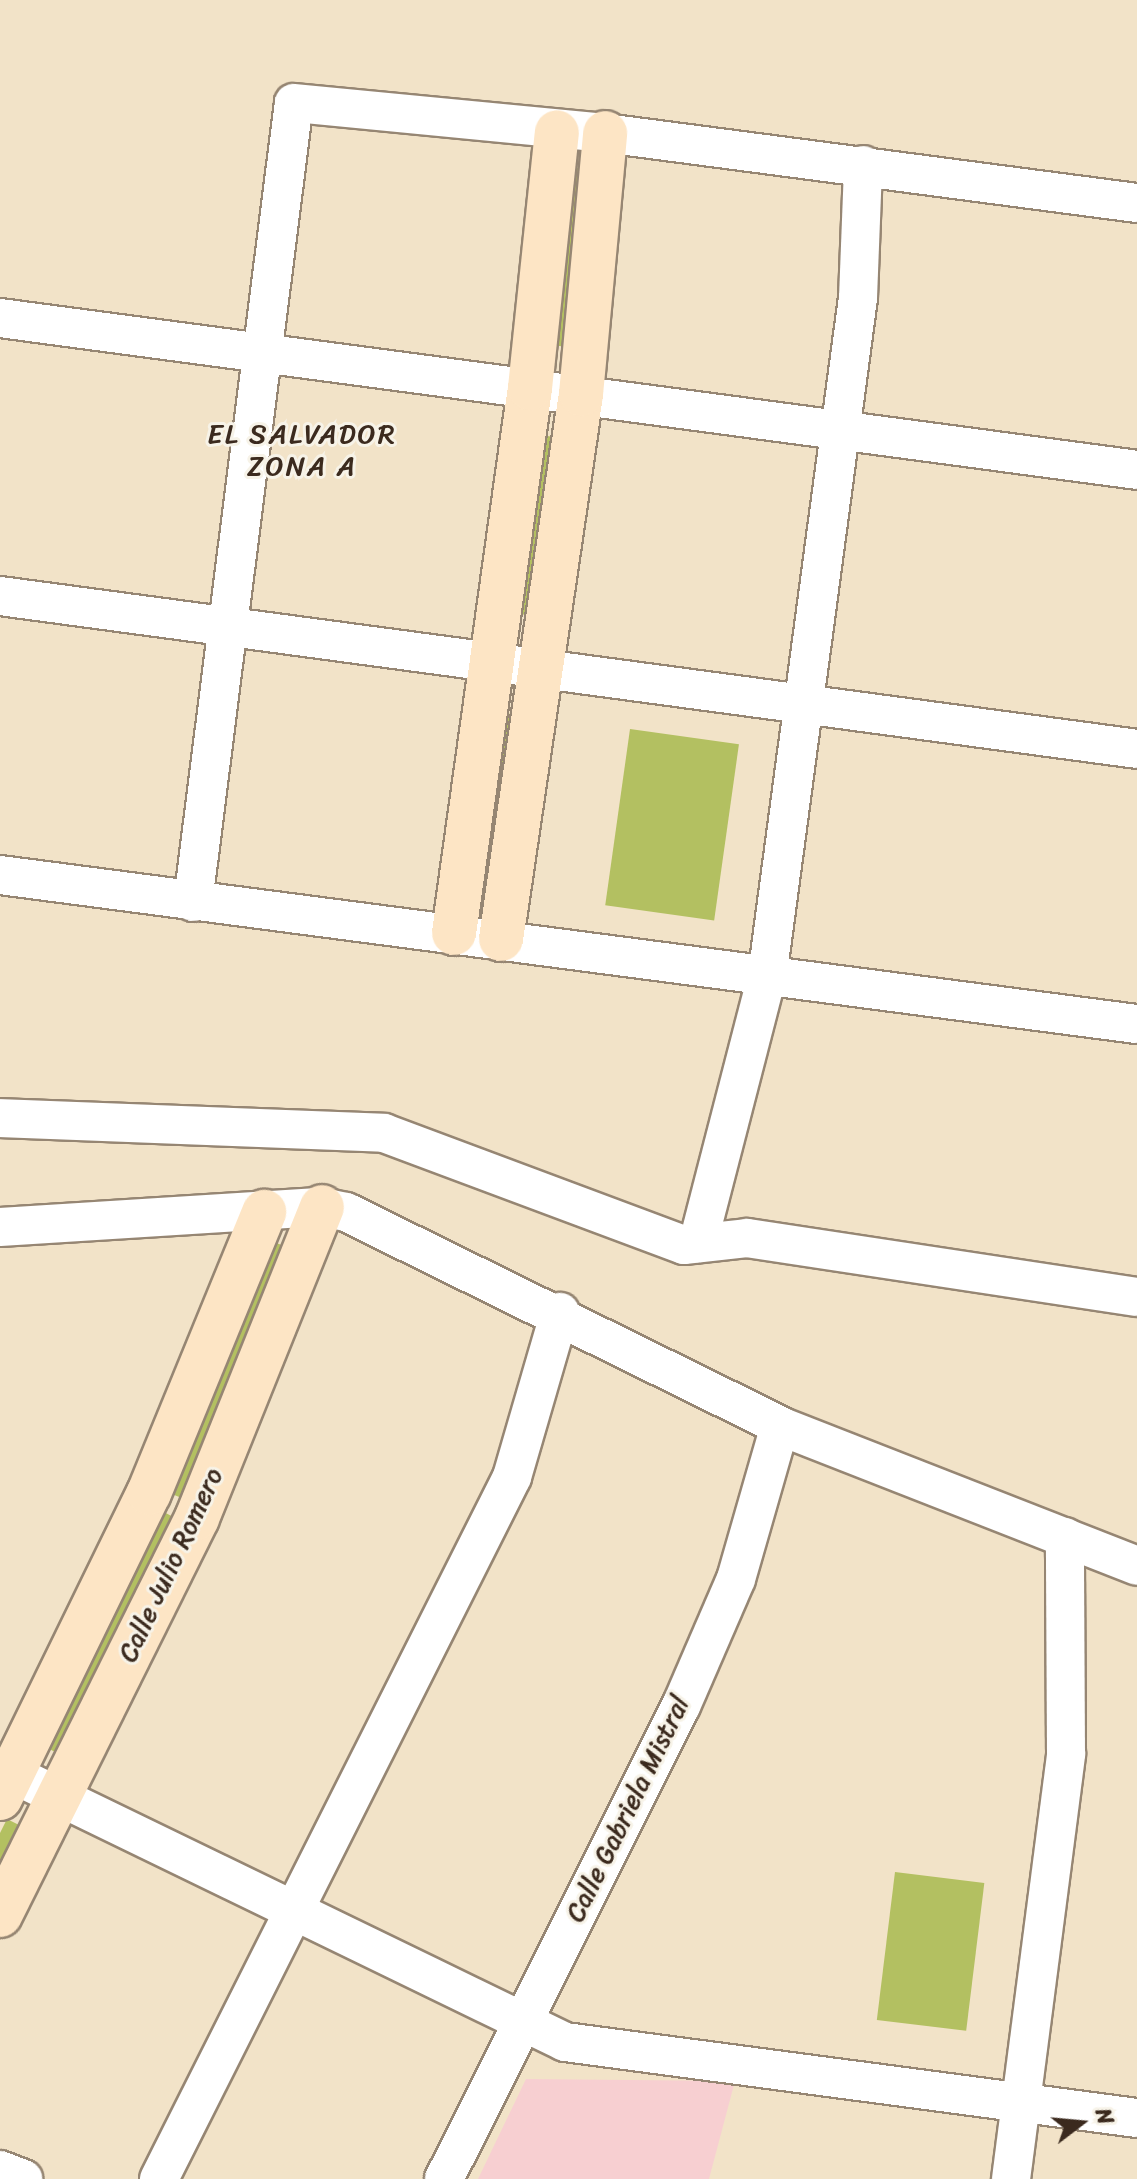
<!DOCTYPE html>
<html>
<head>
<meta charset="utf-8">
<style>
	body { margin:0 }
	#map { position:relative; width:1137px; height:2179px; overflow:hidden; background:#f2e3c8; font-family:Sriracha,sans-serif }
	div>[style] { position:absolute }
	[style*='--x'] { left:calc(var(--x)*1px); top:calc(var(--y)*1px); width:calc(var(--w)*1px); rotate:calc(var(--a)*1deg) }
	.built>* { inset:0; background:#f7cfd1 }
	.green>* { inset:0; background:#b3c061; transform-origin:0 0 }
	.roads { filter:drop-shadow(2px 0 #968673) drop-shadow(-2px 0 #968673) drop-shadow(0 2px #968673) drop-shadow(0 -2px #968673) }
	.street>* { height:38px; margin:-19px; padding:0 19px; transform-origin:19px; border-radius:19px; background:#fff }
	.secondary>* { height:44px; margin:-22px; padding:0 22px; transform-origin:22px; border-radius:22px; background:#fde5c5 }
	span { translate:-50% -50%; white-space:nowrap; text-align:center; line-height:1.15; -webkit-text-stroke:6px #f7f3e8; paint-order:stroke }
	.street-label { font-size:26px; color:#3b2a1e }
	.neighbourhood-label { font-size:28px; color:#3b2a1e; letter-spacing:2px }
	.north { position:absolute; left:1041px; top:2083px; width:80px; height:80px; -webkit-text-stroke:6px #f7f3e8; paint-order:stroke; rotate:74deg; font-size:22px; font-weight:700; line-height:32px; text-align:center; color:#3b2a1e }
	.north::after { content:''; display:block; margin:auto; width:28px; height:36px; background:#3b2a1e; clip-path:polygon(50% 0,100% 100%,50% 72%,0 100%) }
</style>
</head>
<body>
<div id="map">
	<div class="built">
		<div style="clip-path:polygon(526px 2079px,735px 2081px,709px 2179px,478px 2179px)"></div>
	</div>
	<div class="green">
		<div style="left:570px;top:167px;width:16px;height:179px;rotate:7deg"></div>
		<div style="left:542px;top:435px;width:17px;height:180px;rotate:10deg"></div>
		<div style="left:505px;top:713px;width:16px;height:179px;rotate:11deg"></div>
		<div style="left:630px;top:729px;width:110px;height:178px;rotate:8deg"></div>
		<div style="left:289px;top:1248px;width:272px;height:25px;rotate:112deg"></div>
		<div style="left:160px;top:1510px;width:21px;height:263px;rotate:28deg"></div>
		<div style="clip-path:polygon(7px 1819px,25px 1828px,0 1877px,0 1833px)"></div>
		<div style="left:895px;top:1872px;width:90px;height:149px;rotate:7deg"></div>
	</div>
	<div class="roads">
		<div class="street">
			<div style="--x:0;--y:318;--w:1147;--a:7.61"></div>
			<div style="--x:0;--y:596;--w:1147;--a:7.66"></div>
			<div style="--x:0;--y:875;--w:1147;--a:7.47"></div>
			<div style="--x:193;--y:902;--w:805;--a:-82.8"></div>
			<div style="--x:294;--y:103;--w:312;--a:5.5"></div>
			<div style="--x:605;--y:133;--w:537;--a:7.5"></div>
			<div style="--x:0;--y:1118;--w:384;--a:2.2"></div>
			<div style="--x:384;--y:1133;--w:320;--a:20.5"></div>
			<div style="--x:684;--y:1245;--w:63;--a:-6.3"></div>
			<div style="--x:747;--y:1238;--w:394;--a:8.6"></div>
			<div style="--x:0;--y:1227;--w:323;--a:-3.6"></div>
			<div style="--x:322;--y:1207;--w:25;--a:12"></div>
			<div style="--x:346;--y:1212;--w:484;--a:26.2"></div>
			<div style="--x:780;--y:1426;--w:383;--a:21.4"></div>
			<div style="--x:698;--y:1243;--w:275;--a:-75.5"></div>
			<div style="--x:767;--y:977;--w:685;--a:-82.37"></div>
			<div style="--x:858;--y:298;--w:133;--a:-87.8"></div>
			<div style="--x:0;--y:1768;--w:628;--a:25.87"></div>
			<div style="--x:565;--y:2042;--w:577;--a:7.57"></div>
			<div style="--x:0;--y:2170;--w:25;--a:21"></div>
			<div style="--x:159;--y:2179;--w:786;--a:-63.3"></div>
			<div style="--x:512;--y:1477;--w:172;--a:-73.8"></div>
			<div style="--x:444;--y:2179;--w:529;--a:-63.39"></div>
			<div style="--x:681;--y:1706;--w:138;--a:-66.6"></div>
			<div style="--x:736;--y:1579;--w:159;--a:-74"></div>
			<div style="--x:1011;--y:2179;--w:429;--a:-82.6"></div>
			<div style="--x:1066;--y:1754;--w:217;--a:-90.3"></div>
		</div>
		<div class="secondary">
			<div style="--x:454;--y:933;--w:550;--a:-82.06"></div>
			<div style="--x:530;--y:388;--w:257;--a:-84"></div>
			<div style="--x:501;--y:939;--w:551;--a:-81.65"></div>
			<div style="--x:581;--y:394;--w:262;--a:-84.7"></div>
			<div style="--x:0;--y:1798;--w:339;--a:-64"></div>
			<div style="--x:149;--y:1493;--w:304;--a:-67.7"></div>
			<div style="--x:0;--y:1915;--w:443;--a:-63.6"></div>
			<div style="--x:197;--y:1518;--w:335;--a:-68.1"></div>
		</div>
	</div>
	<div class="street-label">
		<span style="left:171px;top:1565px;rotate:-65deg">Calle Julio Romero</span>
		<span style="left:628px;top:1809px;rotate:-64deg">Calle Gabriela Mistral</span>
	</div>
	<div class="neighbourhood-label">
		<span style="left:302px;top:450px">EL SALVADOR<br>ZONA A</span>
	</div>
	<div class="north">N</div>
</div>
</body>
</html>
